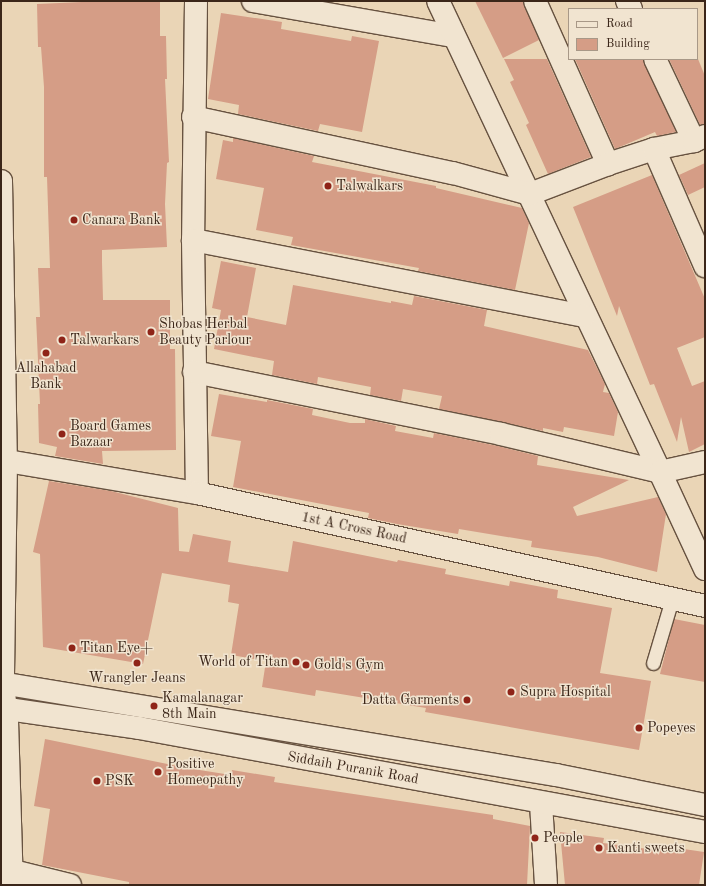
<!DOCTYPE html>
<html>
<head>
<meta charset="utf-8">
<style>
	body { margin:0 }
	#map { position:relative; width:706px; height:886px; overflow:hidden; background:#ead5b6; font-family:"Old Standard TT",serif }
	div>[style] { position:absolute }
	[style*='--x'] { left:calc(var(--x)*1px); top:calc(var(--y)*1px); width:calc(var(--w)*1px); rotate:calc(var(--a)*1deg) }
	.building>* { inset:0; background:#d59d86 }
	.roads { filter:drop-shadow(1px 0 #675240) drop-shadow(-1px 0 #675240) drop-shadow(0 1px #675240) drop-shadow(0 -1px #675240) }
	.service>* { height:13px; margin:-6.5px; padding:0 6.5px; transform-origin:6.5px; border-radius:6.5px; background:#f1e4d0 }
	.minor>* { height:22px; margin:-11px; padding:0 11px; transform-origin:11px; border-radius:11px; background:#f1e4d0 }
	.tertiary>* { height:22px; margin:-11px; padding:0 11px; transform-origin:11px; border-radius:11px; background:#f1e4d0 }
	.secondary>* { height:22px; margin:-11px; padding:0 11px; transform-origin:11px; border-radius:11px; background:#f1e4d0 }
	.dots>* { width:11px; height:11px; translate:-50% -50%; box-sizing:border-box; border:2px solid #f1e4d0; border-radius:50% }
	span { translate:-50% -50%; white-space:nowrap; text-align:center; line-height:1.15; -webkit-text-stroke:3px #f1e4d0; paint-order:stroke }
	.poi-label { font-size:14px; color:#3b2619 }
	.left { translate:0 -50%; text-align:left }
	.right { translate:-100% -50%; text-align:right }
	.street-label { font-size:14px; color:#3b2619 }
	.frame { position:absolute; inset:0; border:2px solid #3b2619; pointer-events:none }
	.legend { position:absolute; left:568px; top:8px; width:130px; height:52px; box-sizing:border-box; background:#f1e4d0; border:1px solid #a89887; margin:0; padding:5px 7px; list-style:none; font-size:12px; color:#3b2619 }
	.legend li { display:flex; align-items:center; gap:8px; height:20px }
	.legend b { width:20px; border:1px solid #a89887 }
</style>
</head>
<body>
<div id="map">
	<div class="building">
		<div style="clip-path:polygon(104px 1px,160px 1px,160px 36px,166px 36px,167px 79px,165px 79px,169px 162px,167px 163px,165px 204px,167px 247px,102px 250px,102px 262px,103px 300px,170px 300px,170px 349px,175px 349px,176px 450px,102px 451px,103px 464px,55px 456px,57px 447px,39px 443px,38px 404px,40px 404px,36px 317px,40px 317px,38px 268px,50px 268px,47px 177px,44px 177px,44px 87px,41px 47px,38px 47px,37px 4px)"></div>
		<div style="clip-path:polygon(475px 1px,523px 1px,539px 40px,503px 58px)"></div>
		<div style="clip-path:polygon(221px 13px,282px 22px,281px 29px,351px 41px,352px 36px,379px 41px,362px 132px,320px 124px,318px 131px,238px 114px,239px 105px,208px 99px)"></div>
		<div style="clip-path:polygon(504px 59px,547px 59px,591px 157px,548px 174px,526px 125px,529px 123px,510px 82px,514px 80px)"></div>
		<div style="clip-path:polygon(575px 59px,643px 59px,676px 132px,657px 136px,655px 132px,615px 149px)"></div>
		<div style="clip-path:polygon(669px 59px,698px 59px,705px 76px,705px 124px,700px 125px)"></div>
		<div style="clip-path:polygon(233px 138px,314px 156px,312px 162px,436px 186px,436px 188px,522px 208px,529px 223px,515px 290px,418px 271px,419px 268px,291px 245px,293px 237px,256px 230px,264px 188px,216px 179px,223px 140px,233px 142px)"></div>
		<div style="clip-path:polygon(705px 163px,705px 187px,688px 195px,679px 175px)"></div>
		<div style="clip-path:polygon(652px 175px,705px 299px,705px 337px,677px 348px,692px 386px,705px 381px,705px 444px,689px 452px,681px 417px,677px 442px,654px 384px,650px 385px,619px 306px,617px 316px,573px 207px)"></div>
		<div style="clip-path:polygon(221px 261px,256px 268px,247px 317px,286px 325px,293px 285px,391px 303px,391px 301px,412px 305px,414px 296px,487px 310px,484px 326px,588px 350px,605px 384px,603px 392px,609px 393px,618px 412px,614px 436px,564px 427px,563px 432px,543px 428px,543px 431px,439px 409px,442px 396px,403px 389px,401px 401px,370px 395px,371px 387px,318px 377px,317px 384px,272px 375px,274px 361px,214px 349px,221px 310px,212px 308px)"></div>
		<div style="clip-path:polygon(219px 394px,267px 402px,267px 400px,313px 409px,312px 415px,350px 423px,365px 423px,365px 419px,396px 426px,395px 431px,433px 438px,434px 433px,498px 446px,538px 456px,537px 465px,629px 480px,573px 507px,577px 516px,658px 497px,666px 514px,657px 572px,598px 557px,531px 547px,532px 541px,459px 529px,458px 534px,397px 524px,368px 518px,369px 513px,233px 487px,241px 441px,211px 436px)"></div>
		<div style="clip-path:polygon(49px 481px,111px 491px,178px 508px,179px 551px,189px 552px,193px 534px,231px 541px,228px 562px,288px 572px,293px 541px,397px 562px,398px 560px,446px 569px,445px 574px,509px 586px,510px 581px,558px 590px,557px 598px,612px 608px,600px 673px,651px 681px,639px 750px,425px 712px,426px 708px,316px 690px,315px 696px,262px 687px,266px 661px,231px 655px,239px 604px,228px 602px,230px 585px,162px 573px,143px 664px,43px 647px,40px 554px,33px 552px)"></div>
		<div style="clip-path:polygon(674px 619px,705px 625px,705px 682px,660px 674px)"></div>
		<div style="clip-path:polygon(45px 739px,187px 768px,231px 775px,232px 770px,275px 777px,274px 782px,493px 815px,493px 819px,530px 826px,527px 885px,129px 885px,129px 882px,42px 865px,50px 809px,34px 806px)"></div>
		<div style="clip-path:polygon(560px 832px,604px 838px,603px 843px,656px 850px,657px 845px,704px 852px,699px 885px,565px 885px)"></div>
	</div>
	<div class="roads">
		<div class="service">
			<div style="--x:653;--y:663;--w:67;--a:-73.5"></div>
		</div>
		<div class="minor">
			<div style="--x:196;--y:1;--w:239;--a:90.7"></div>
			<div style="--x:193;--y:240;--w:253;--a:89.1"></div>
			<div style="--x:253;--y:1;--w:203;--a:9.9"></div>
			<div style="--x:438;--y:1;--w:521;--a:64.76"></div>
			<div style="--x:535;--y:1;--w:179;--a:65.9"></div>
			<div style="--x:627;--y:1;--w:9;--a:63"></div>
			<div style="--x:655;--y:59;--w:91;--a:64.6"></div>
			<div style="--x:193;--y:117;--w:266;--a:12.2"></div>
			<div style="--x:453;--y:173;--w:80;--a:15.3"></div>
			<div style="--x:530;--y:194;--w:84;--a:-21"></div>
			<div style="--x:608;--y:164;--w:48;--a:-18.1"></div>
			<div style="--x:654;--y:149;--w:41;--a:-11.3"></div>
			<div style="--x:694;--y:141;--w:12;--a:-24"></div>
			<div style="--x:654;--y:149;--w:128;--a:66.4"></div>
			<div style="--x:193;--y:240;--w:398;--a:11"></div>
			<div style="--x:194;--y:372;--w:313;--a:11.4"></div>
			<div style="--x:501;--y:434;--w:163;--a:13.4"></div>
			<div style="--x:1;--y:460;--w:199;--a:9.6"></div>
			<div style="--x:197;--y:493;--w:520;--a:12.54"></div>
			<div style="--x:705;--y:462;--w:46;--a:167.5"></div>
			<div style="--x:660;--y:472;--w:107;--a:65.1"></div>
			<div style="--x:541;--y:803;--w:82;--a:86.5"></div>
			<div style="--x:1;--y:868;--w:71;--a:13.8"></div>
		</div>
		<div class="tertiary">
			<div style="--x:1;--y:181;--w:280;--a:89"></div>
			<div style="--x:6;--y:461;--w:222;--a:90.8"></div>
			<div style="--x:3;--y:683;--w:37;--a:84"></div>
			<div style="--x:7;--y:720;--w:165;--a:88.3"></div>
		</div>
		<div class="secondary">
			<div style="--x:1;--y:683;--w:563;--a:9.41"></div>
			<div style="--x:556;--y:775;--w:152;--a:11.4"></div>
			<div style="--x:1;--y:708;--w:139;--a:8.2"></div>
			<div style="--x:139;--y:728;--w:575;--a:10.41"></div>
		</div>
	</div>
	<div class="dots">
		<div style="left:328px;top:186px;background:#8f2418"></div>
		<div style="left:74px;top:220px;background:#8f2418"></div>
		<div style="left:151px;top:332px;background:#8f2418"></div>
		<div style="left:62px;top:340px;background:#8f2418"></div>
		<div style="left:46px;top:353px;background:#8f2418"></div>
		<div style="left:62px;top:434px;background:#8f2418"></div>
		<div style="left:72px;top:648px;background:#8f2418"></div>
		<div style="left:296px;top:662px;background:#8f2418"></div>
		<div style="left:137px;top:663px;background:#8f2418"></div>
		<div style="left:306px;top:665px;background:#8f2418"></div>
		<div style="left:511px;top:692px;background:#8f2418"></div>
		<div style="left:467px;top:700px;background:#8f2418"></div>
		<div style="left:154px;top:706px;background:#8f2418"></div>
		<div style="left:639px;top:728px;background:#8f2418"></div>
		<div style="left:158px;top:772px;background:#8f2418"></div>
		<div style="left:97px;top:781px;background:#8f2418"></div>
		<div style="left:535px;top:838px;background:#8f2418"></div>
		<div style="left:599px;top:848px;background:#8f2418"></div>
	</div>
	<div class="poi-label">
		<span class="left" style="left:336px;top:186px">Talwalkars</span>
		<span class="left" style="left:82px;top:220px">Canara Bank</span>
		<span class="left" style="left:159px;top:332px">Shobas Herbal<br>Beauty Parlour</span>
		<span class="left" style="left:70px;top:340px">Talwarkars</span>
		<span style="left:46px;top:376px">Allahabad<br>Bank</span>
		<span class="left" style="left:70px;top:434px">Board Games<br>Bazaar</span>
		<span class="left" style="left:80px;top:648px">Titan Eye+</span>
		<span class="right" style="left:288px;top:662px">World of Titan</span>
		<span class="left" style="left:314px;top:665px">Gold's Gym</span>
		<span style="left:137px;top:678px">Wrangler Jeans</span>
		<span class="left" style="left:520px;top:692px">Supra Hospital</span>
		<span class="left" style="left:162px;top:706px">Kamalanagar<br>8th Main</span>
		<span class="right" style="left:459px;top:700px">Datta Garments</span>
		<span class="left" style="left:647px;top:728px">Popeyes</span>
		<span class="left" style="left:167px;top:772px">Positive<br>Homeopathy</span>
		<span class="left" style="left:105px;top:781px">PSK</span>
		<span class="left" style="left:543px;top:838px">People</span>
		<span class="left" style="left:607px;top:848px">Kanti sweets</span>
	</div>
	<div class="street-label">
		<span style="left:354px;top:528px;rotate:12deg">1st A Cross Road</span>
		<span style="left:353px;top:768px;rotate:10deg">Siddaih Puranik Road</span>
	</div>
	<div class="frame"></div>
	<ul class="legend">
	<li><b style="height:5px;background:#f1e4d0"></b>Road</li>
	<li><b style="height:11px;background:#d59d86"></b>Building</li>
	</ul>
</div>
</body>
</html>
